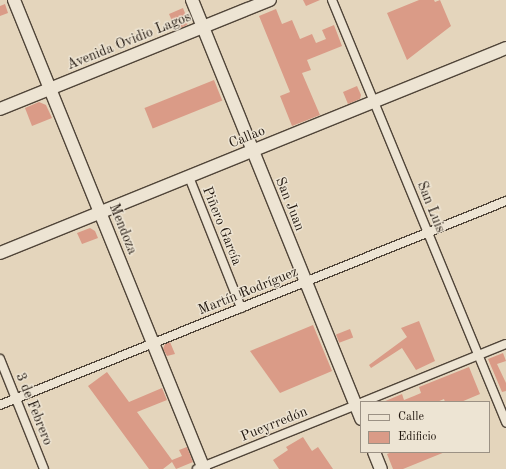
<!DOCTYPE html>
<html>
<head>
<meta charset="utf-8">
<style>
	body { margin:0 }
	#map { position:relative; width:506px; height:469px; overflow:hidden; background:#e4d5bc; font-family:"Old Standard TT",serif }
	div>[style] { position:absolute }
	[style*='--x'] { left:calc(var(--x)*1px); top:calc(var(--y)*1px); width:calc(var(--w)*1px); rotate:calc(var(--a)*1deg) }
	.building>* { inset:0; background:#da9b87; transform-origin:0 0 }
	.roads { filter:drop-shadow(1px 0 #504539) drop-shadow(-1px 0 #504539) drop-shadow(0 1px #504539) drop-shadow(0 -1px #504539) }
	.minor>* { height:8px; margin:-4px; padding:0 4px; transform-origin:4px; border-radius:4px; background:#ede4d3 }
	.secondary>* { height:12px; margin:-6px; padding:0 6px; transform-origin:6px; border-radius:6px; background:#ede4d3 }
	span { translate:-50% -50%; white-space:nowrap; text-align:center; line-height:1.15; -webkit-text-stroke:3px #ede4d3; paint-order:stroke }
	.street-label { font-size:14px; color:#1f150d }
	.legend { position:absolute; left:360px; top:401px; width:130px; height:52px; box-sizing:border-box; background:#ede4d3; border:1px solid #9b9184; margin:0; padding:5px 7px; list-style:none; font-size:12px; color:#1f150d }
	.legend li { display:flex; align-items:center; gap:8px; height:20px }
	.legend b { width:20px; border:1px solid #9b9184 }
</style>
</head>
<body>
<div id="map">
	<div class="building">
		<div style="clip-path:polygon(303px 0,320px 0,306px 6px)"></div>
		<div style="clip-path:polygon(419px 0,434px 0,435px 2px,440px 0,451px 26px,407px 60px,387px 13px)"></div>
		<div style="clip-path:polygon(5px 4px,8px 13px,0 16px,0 6px)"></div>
		<div style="clip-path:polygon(183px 8px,188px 21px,187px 25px,176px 30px,169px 14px)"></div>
		<div style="clip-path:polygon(276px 9px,282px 24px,292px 20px,300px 39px,312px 34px,316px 43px,326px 39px,322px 30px,334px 25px,342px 46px,307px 60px,311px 70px,302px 73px,320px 115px,292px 126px,280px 96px,290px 92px,259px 16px)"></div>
		<div style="left:214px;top:80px;width:22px;height:75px;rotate:68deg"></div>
		<div style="clip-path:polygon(357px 86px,361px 95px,360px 99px,348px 104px,343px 92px)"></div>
		<div style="clip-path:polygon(39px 102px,46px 105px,52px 118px,32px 126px,25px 108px)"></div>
		<div style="clip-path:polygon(90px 228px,95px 231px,98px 238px,82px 244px,77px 233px)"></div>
		<div style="clip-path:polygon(419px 321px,435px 361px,416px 370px,402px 348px,371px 368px,369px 365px,407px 337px,401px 328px)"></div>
		<div style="clip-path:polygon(313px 325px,332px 371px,280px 393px,250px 351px)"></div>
		<div style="left:350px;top:329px;width:9px;height:15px;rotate:69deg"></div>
		<div style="clip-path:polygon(170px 342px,175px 354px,167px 356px,163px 349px,165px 344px)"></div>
		<div style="clip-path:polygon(503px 353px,506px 361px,497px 364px,506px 383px,506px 391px,502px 392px,488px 359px)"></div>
		<div style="clip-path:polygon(469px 367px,480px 394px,461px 402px,445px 402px,444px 399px,437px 402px,383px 402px,402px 394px,404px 400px,414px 396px,421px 393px,419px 387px)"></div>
		<div style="clip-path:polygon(107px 372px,129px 402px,162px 388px,167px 400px,137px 412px,172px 460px,182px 456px,179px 450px,187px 447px,193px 462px,176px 469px,172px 462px,163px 469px,149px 469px,88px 386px)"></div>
		<div style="clip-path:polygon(303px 437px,312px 451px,318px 447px,333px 469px,279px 469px,273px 460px,288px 450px,286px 447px)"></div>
		<div style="clip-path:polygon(392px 452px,445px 452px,403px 469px,393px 469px,387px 454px)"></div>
	</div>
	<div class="roads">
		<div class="minor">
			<div style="--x:332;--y:0;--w:457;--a:67.6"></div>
			<div style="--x:189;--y:177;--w:141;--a:68.3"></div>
			<div style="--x:0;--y:359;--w:118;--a:68.2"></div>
			<div style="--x:363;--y:402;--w:154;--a:-22.1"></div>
			<div style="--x:0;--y:405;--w:546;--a:-21.96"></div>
			<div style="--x:197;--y:469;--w:177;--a:-21.9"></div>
		</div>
		<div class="secondary">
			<div style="--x:14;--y:0;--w:506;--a:67.95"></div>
			<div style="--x:192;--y:0;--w:452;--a:68"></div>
			<div style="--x:0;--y:109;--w:291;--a:-22"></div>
			<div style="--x:0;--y:253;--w:546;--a:-22.05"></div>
			<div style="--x:374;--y:452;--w:18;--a:68"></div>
		</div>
	</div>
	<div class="street-label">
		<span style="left:129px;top:41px;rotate:-22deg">Avenida Ovidio Lagos</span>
		<span style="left:247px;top:137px;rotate:-22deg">Callao</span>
		<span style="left:290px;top:204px;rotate:68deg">San Juan</span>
		<span style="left:431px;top:207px;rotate:68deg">San Luis</span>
		<span style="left:222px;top:226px;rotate:68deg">Piñero García</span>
		<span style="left:123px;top:229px;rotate:68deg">Mendoza</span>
		<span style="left:248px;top:291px;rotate:-22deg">Martín Rodríguez</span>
		<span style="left:34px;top:409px;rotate:68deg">3 de Febrero</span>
		<span style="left:274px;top:424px;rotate:-22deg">Pueyrredón</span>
	</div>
	<ul class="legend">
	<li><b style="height:5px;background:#ede4d3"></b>Calle</li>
	<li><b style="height:11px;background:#da9b87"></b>Edificio</li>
	</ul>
</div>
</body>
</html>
